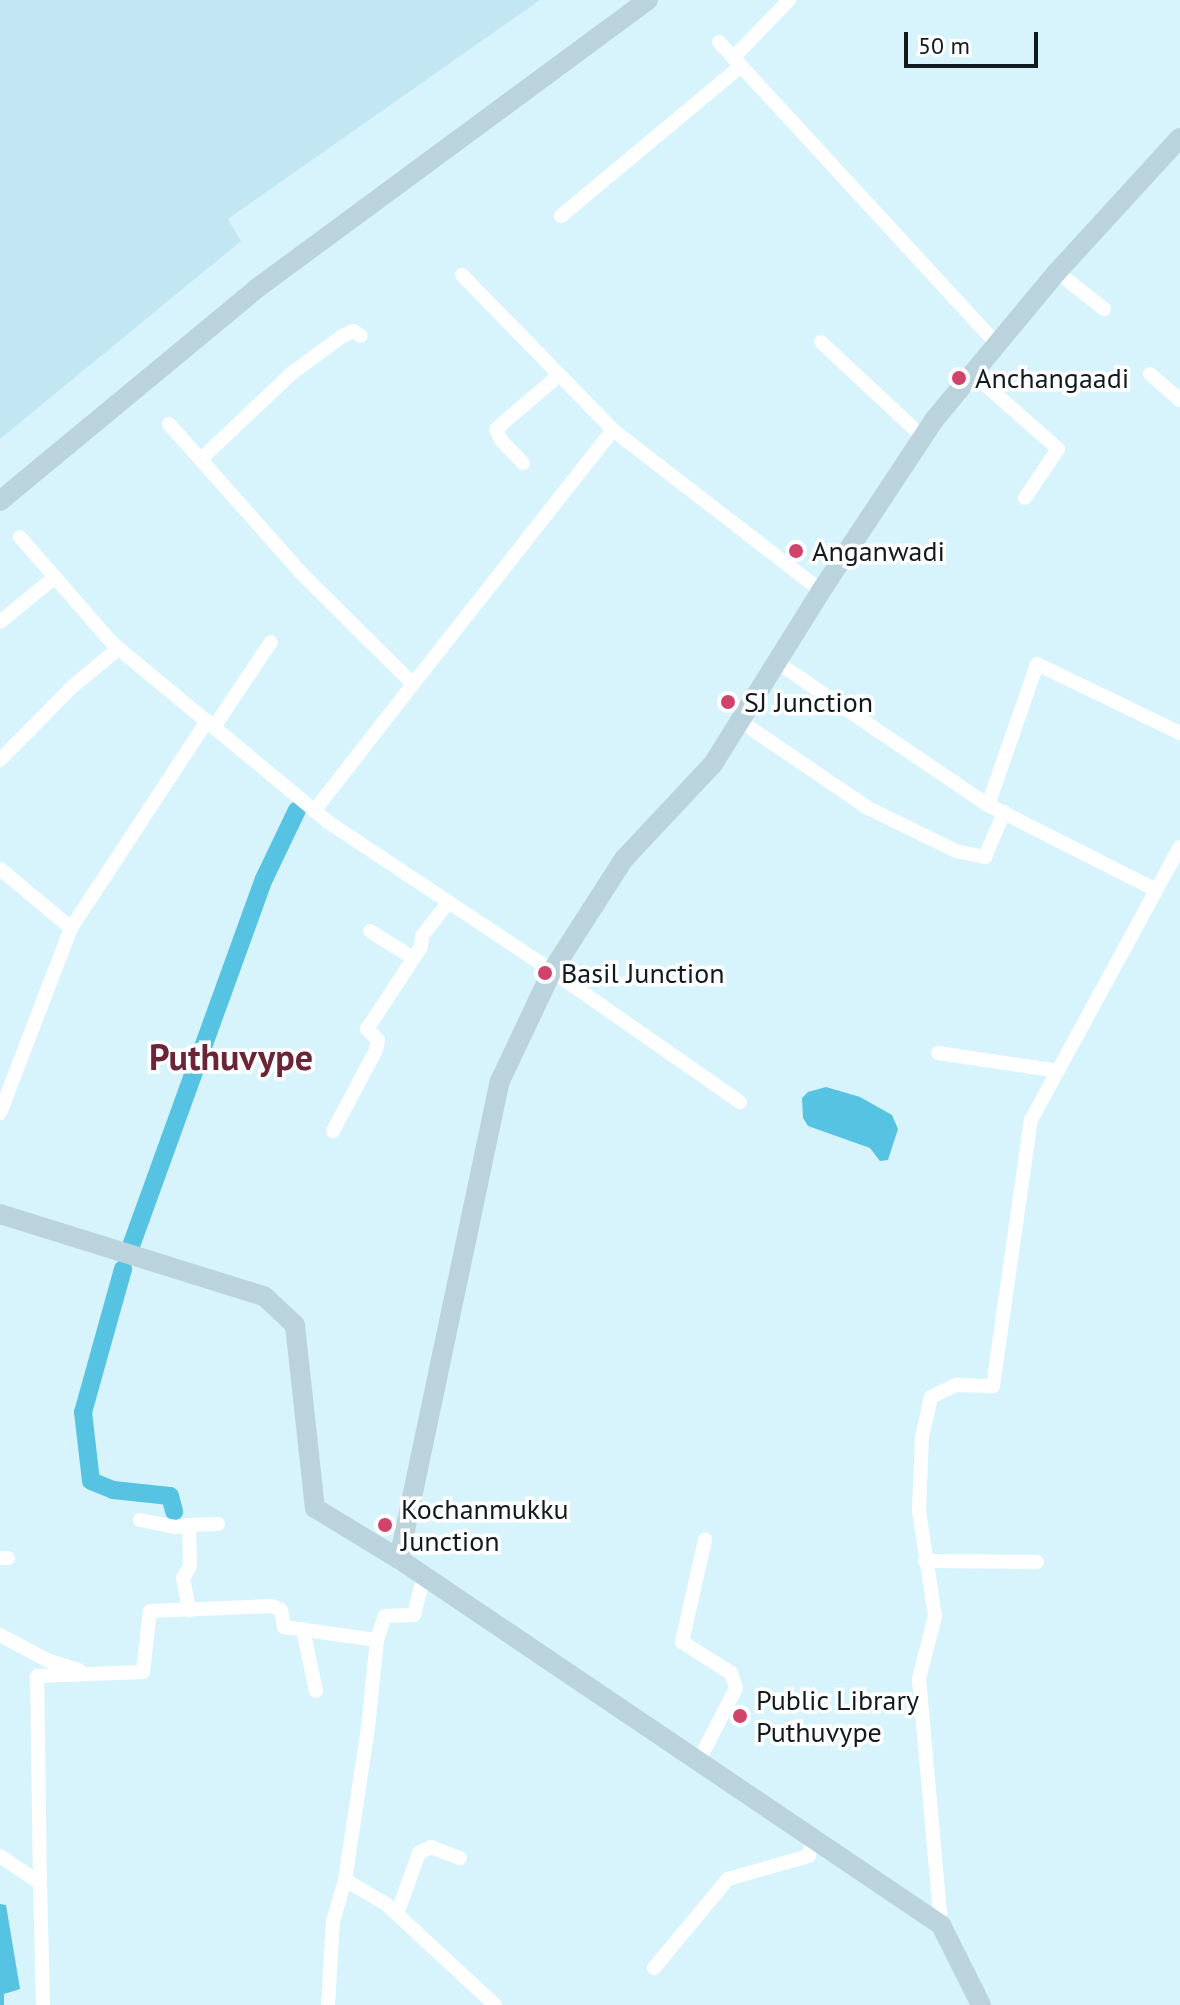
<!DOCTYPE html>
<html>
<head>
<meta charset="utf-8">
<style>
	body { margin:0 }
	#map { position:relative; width:1180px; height:2005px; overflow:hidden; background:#d7f4fd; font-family:"PT Sans",sans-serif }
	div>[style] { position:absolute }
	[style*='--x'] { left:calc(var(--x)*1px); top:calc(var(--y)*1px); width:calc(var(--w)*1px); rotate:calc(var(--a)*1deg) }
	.built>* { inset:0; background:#c2e7f3 }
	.water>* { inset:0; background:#56c3e2 }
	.canal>* { height:18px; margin:-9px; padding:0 9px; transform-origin:9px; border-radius:9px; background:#56c3e2 }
	.minor>* { height:14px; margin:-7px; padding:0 7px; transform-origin:7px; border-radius:7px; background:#fff }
	.secondary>* { height:20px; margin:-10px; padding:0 10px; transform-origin:10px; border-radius:10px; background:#bbd3dc }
	.dots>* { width:22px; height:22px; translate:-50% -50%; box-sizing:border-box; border:4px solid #fff; border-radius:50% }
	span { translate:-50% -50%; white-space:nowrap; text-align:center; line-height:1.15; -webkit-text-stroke:7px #fff; paint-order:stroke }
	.poi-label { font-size:28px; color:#111b1f }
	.left { translate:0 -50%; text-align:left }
	.district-label { font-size:36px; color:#6a2537; font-weight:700 }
	.scale { position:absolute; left:904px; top:32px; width:134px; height:36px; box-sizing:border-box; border:4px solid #111b1f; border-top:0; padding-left:10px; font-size:24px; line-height:28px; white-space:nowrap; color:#111b1f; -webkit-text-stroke:6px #fff; paint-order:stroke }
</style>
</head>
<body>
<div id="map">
	<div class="built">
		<div style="clip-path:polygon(0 0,540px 0,228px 219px,241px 241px,0 439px)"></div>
	</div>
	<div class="water">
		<div style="clip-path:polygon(826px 1087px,860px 1097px,892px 1115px,898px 1129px,888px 1160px,880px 1161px,870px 1148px,808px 1126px,803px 1118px,802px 1098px,808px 1092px)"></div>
		<div style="clip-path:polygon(0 1904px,6px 1905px,20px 1989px,4px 1994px,4px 2005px,0 2005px)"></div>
	</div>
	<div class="canal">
		<div style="--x:131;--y:1246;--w:390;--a:-70.1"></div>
		<div style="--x:264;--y:879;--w:76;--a:-64.4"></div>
		<div style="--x:123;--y:1269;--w:148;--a:105.6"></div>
		<div style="--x:83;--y:1412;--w:69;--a:83.4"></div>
		<div style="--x:91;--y:1481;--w:24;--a:22"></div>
		<div style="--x:113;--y:1490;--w:57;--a:6"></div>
		<div style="--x:170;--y:1496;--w:16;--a:75"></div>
	</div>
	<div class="minor">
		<div style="--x:719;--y:42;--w:409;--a:47.4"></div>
		<div style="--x:733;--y:58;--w:81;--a:-46"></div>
		<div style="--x:561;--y:216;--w:234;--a:-39.8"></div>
		<div style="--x:1057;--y:272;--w:60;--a:38.2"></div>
		<div style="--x:462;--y:275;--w:216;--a:45.7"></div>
		<div style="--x:613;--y:430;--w:263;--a:37.7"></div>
		<div style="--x:821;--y:342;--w:139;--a:43"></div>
		<div style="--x:973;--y:374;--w:113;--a:41.4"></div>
		<div style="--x:1058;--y:449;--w:59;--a:124"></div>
		<div style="--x:1150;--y:374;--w:40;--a:41"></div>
		<div style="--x:169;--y:424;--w:200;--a:48.4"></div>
		<div style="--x:302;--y:574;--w:156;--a:44.7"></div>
		<div style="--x:413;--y:684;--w:161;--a:127.9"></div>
		<div style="--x:201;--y:459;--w:125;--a:-43.4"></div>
		<div style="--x:292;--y:373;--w:61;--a:-36.3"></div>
		<div style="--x:341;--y:337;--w:13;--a:-27"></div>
		<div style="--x:353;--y:331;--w:9;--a:32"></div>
		<div style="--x:523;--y:463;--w:32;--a:-134"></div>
		<div style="--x:501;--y:440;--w:12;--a:-114"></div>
		<div style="--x:496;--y:429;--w:82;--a:-40.5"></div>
		<div style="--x:20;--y:537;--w:140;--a:49"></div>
		<div style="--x:112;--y:643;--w:281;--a:39.6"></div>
		<div style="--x:328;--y:822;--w:269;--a:33.6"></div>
		<div style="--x:552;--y:971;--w:229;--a:34.9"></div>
		<div style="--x:0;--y:622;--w:71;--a:-39.3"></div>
		<div style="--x:778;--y:663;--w:254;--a:34.1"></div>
		<div style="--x:988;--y:805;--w:188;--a:26.8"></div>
		<div style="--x:413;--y:684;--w:323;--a:-51.8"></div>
		<div style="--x:740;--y:721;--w:155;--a:34.2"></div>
		<div style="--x:868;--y:808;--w:98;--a:26"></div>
		<div style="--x:956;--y:851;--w:30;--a:12"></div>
		<div style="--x:985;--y:857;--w:49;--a:-67.1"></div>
		<div style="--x:214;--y:727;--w:102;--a:-56.2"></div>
		<div style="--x:0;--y:760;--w:104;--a:-45.4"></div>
		<div style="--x:73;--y:686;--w:58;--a:-39.4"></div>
		<div style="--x:988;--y:805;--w:149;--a:-70.8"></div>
		<div style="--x:1037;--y:664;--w:159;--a:25.8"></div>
		<div style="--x:0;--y:869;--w:92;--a:39.7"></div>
		<div style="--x:370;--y:931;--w:51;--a:32.1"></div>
		<div style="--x:938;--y:1053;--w:121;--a:8.5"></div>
		<div style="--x:0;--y:1113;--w:198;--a:-69"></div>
		<div style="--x:71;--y:928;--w:248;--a:-56.7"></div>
		<div style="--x:333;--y:1131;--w:92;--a:-62"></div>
		<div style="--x:376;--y:1050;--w:10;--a:-79"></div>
		<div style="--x:378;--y:1040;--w:16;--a:-135"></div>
		<div style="--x:367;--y:1029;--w:98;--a:-56.6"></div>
		<div style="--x:421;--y:947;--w:11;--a:-85"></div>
		<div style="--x:422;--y:936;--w:42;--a:-51.8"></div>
		<div style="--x:140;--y:1520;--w:37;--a:11"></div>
		<div style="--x:176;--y:1527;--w:13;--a:-9"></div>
		<div style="--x:189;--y:1525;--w:41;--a:88.6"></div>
		<div style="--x:190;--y:1566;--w:14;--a:120"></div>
		<div style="--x:183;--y:1578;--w:33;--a:79"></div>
		<div style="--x:189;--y:1525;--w:29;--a:-2"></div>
		<div style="--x:0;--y:1558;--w:8;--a:0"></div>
		<div style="--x:925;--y:1561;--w:112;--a:0.5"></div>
		<div style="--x:303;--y:1629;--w:63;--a:78.2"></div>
		<div style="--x:0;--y:1635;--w:55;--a:28"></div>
		<div style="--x:49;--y:1661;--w:31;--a:17"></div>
		<div style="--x:698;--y:1762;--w:83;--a:-62.8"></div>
		<div style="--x:736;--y:1688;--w:16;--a:-108"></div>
		<div style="--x:731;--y:1673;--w:58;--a:-147.7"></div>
		<div style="--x:682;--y:1642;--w:105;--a:-77.3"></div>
		<div style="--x:0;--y:1856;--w:48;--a:34"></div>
		<div style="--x:40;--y:1883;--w:122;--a:88.6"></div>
		<div style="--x:345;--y:1880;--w:154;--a:-81.4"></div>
		<div style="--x:368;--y:1728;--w:88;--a:-84.2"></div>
		<div style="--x:377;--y:1640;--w:25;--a:-72"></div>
		<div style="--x:385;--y:1616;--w:29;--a:-2"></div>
		<div style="--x:414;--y:1615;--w:41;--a:-76"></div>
		<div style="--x:40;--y:1883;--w:207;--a:-90.8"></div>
		<div style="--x:37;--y:1676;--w:106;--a:-2.2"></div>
		<div style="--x:143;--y:1672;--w:61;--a:-83.5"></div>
		<div style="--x:150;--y:1611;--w:122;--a:-2.3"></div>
		<div style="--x:272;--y:1606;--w:10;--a:24"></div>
		<div style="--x:281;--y:1610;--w:17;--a:80"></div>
		<div style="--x:284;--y:1627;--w:94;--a:8"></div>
		<div style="--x:397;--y:1914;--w:65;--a:-70.2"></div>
		<div style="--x:419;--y:1853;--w:13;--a:-27"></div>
		<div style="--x:431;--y:1847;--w:31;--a:21"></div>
		<div style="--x:941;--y:1925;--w:247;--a:-95.1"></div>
		<div style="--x:919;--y:1679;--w:65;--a:-75.7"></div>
		<div style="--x:935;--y:1616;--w:106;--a:-98.7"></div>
		<div style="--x:919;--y:1511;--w:74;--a:-87.7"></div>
		<div style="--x:922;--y:1437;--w:41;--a:-77.3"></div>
		<div style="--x:931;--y:1397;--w:28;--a:-26"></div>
		<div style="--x:956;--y:1385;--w:37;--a:2"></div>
		<div style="--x:993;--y:1386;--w:269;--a:-81.9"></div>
		<div style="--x:1031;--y:1120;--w:311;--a:-61.4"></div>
		<div style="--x:654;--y:1968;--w:116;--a:-50.3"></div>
		<div style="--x:728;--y:1879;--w:84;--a:-15.9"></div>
		<div style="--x:809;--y:1856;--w:16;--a:-79"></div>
		<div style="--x:328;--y:2005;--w:83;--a:-86.6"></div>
		<div style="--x:333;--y:1922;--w:44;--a:-74.1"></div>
		<div style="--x:345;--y:1880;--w:48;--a:30.3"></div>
		<div style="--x:386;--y:1904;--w:149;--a:42.8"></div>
	</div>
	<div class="secondary">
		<div style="--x:0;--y:501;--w:332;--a:-39.6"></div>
		<div style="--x:256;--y:289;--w:487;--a:-36.4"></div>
		<div style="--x:0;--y:1214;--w:276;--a:17.3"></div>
		<div style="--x:264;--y:1296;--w:42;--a:43.1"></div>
		<div style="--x:295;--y:1325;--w:184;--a:83.8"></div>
		<div style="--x:315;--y:1508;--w:98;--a:31.3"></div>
		<div style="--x:399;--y:1559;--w:654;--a:34.03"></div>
		<div style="--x:941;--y:1925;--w:89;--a:63.4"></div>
		<div style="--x:399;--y:1559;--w:489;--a:-78.1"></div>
		<div style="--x:500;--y:1081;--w:122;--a:-64.7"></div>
		<div style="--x:552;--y:971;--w:133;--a:-57.3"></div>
		<div style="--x:624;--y:859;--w:130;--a:-46.9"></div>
		<div style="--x:713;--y:764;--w:204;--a:-58"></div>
		<div style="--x:821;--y:591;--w:205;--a:-56.5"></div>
		<div style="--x:934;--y:420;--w:192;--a:-50.3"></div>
		<div style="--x:1057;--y:272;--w:182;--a:-47.5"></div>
	</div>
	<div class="dots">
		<div style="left:959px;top:378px;background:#d2436c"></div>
		<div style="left:796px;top:551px;background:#d2436c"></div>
		<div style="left:728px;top:702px;background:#d2436c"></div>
		<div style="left:545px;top:973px;background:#d2436c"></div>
		<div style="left:385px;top:1525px;background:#d2436c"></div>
		<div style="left:740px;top:1716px;background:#d2436c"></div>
	</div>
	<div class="poi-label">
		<span class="left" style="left:975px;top:378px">Anchangaadi</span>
		<span class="left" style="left:812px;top:551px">Anganwadi</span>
		<span class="left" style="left:744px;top:702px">SJ Junction</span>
		<span class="left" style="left:561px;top:973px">Basil Junction</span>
		<span class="left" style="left:401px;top:1525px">Kochanmukku<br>Junction</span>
		<span class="left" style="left:756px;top:1716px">Public Library<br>Puthuvype</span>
	</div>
	<div class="district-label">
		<span style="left:231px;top:1057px">Puthuvype</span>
	</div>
	<div class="scale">50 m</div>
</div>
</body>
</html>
